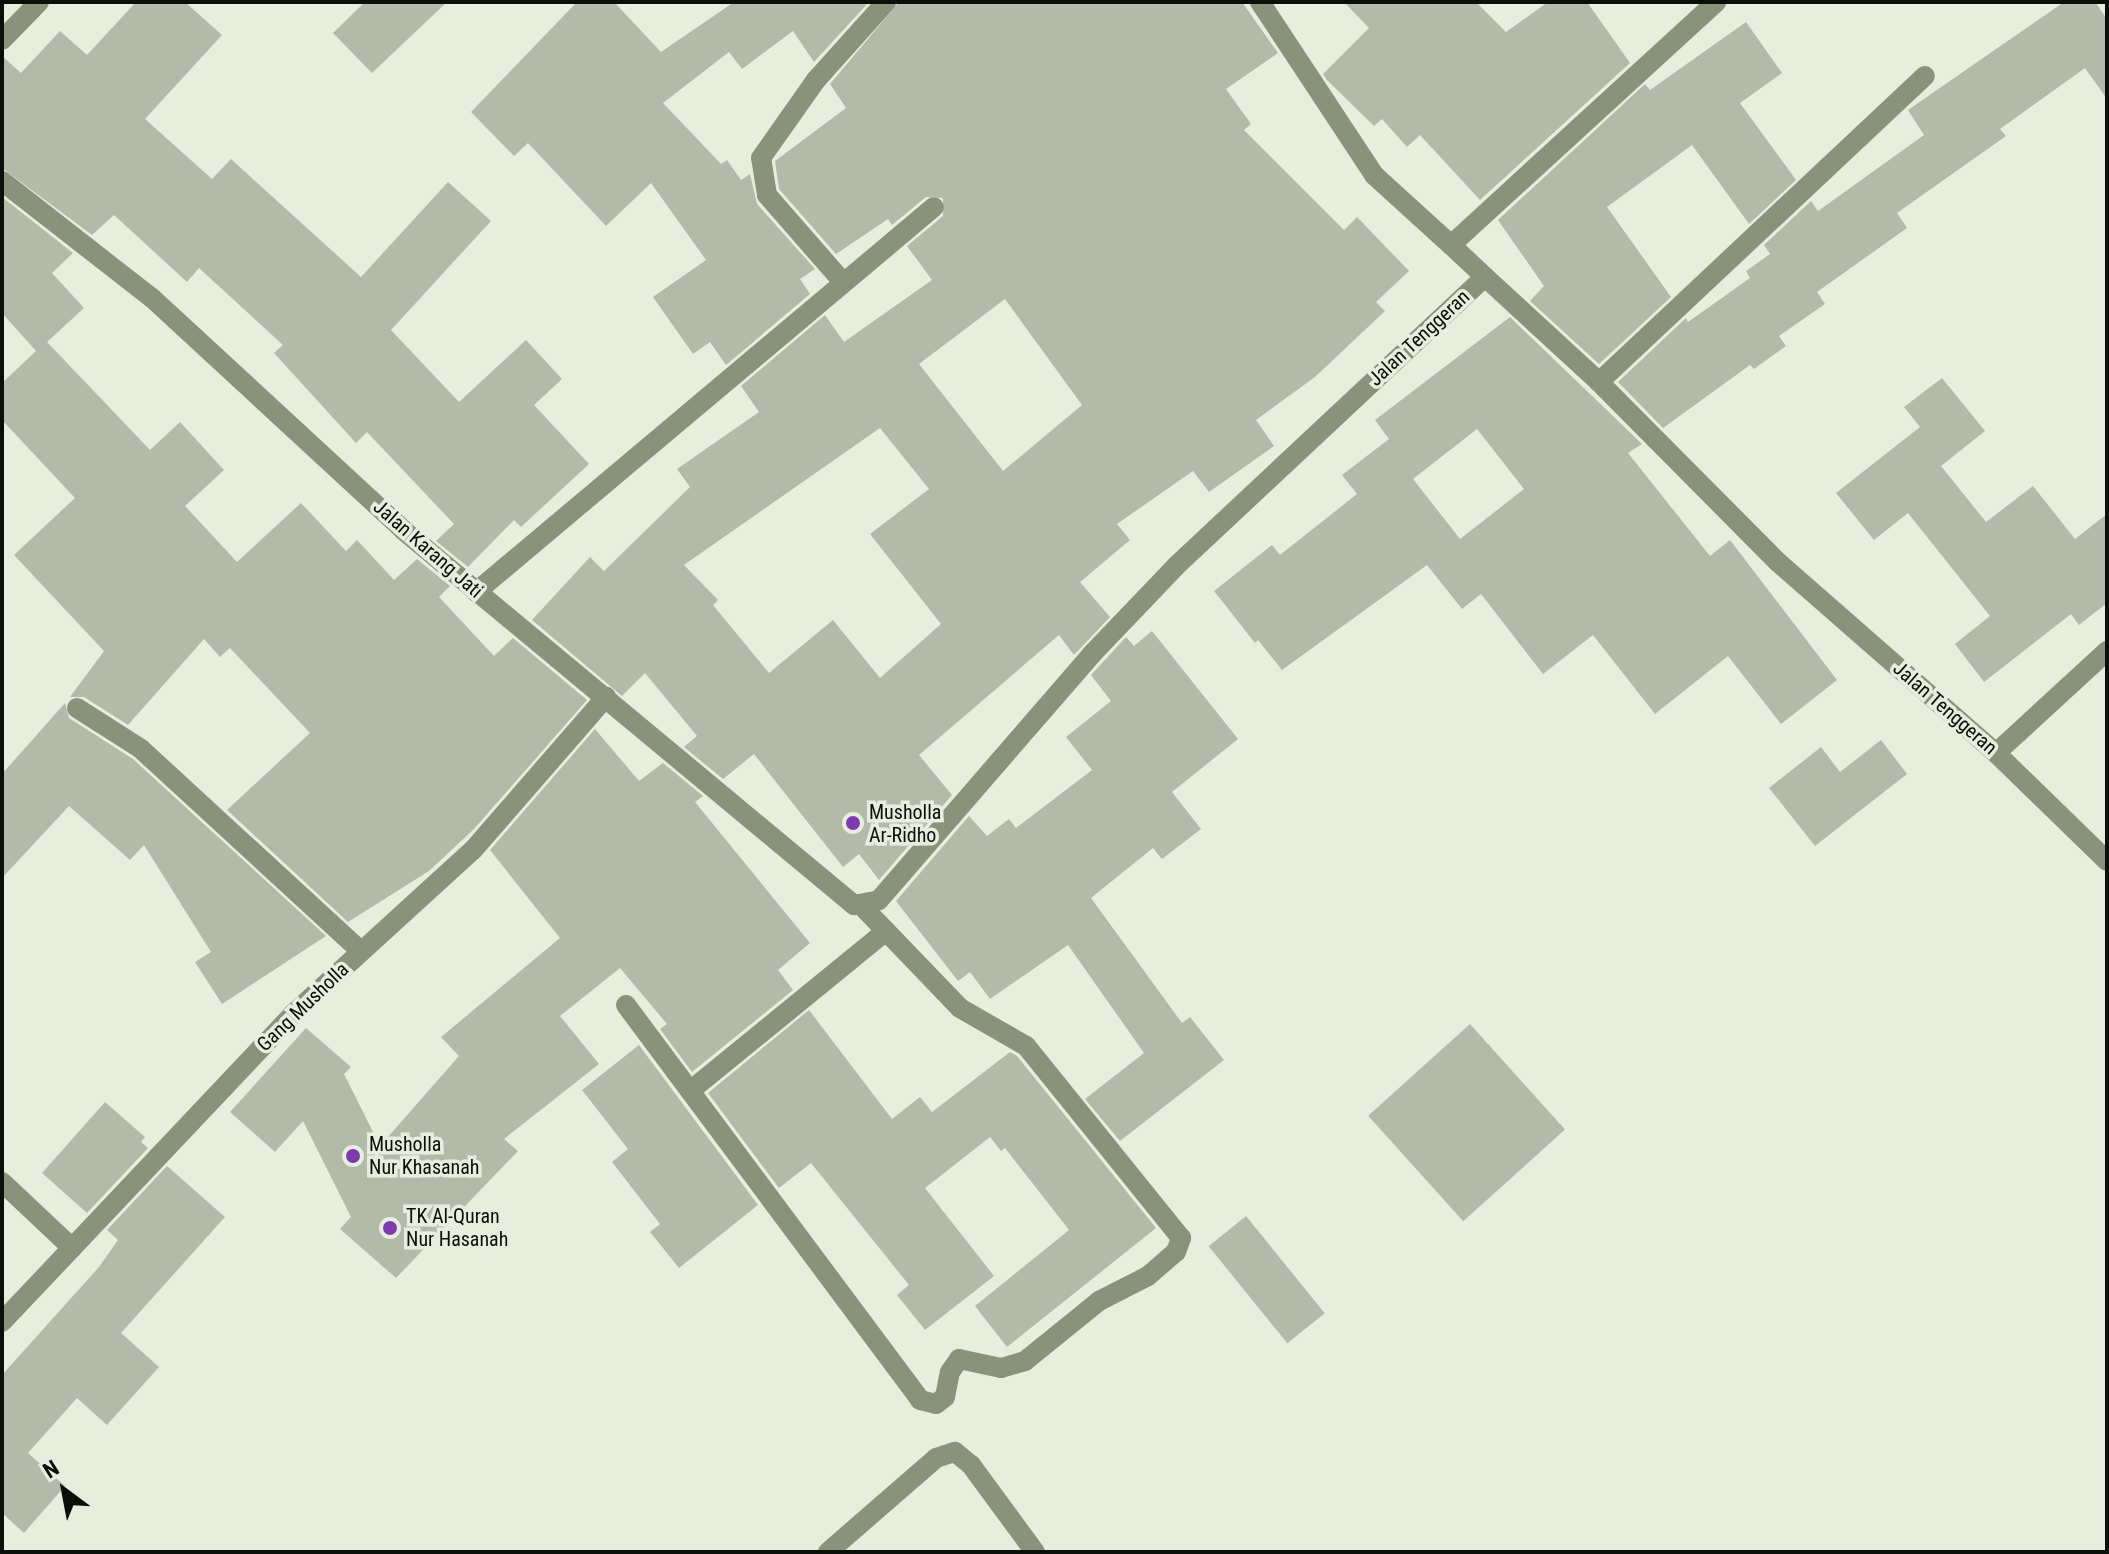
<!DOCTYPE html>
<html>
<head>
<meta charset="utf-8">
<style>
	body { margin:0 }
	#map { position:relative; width:2109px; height:1554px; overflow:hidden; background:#e7eede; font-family:"Roboto Condensed",sans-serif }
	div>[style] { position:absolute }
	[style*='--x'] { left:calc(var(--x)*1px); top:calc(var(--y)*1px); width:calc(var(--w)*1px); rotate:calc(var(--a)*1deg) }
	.building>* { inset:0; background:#b3baaa; transform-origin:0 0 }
	.street>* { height:20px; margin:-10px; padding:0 10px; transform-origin:10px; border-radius:10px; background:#89937c }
	.dots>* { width:22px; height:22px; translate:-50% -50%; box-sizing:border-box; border:4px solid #e7eede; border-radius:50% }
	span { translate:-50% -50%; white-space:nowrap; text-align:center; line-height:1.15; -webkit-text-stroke:7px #e7eede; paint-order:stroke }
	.street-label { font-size:20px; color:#0c0f09 }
	.poi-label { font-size:20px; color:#0c0f09 }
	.left { translate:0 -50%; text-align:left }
	.frame { position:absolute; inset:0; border:4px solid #0c0f09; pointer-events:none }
	.north { position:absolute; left:24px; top:1450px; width:80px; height:80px; -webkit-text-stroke:6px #e7eede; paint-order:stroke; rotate:328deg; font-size:22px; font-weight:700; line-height:32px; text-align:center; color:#0c0f09 }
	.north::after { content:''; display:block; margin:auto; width:28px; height:36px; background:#0c0f09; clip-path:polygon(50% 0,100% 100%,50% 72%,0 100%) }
</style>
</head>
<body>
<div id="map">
	<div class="building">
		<div style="clip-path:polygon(136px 2px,185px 2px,222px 35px,145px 119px,212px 179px,231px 159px,361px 277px,448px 182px,491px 221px,391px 330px,459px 402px,526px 340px,562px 379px,534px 405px,589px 464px,521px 527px,514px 520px,468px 567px,436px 541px,454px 524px,367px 432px,356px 443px,274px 353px,283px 345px,199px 268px,187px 282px,114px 215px,92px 235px,2px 168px,2px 56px,21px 73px,60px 31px,87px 55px)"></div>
		<div style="clip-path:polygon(365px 2px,447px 2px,372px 73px,333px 33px)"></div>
		<div style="clip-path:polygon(577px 2px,614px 2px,661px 52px,734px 2px,869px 2px,814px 62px,793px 31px,742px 69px,729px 52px,663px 103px,721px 164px,727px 160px,741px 180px,750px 174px,757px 204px,815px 269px,800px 279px,810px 294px,726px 365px,710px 342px,693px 354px,653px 297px,706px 260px,651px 183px,606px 226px,528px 143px,514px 156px,471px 112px)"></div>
		<div style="clip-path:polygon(evenodd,899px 2px,1242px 2px,1278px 53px,1226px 89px,1251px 124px,1244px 130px,1344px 230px,1357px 217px,1409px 271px,1376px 302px,1385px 311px,1315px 377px,1256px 420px,1274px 446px,1209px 492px,1193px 471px,1117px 524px,1130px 540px,1080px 582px,1110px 617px,1074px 655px,1059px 635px,919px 755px,952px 795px,879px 880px,859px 854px,843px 867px,754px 754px,723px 779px,684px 747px,697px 736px,645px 673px,622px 696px,532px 620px,590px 557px,604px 571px,690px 487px,677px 469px,759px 412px,741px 386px,825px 315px,844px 342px,932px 280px,907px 246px,943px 216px,943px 198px,926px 197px,892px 225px,888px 219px,836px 254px,779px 189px,775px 161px,846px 108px,830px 84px,899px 2px,1005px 299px,1082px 405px,1003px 471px,919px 364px,1005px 299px,899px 2px,880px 428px,929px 489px,870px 534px,941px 624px,880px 678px,833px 620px,769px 673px,713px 605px,718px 600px,684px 565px,880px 428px)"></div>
		<div style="clip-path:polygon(1344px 2px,1476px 2px,1506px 32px,1548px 2px,1587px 2px,1630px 63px,1480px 200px,1420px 135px,1407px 147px,1382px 119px,1374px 126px,1327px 80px,1323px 74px,1369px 28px)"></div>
		<div style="clip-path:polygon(2064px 2px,2095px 2px,2107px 19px,2107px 99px,2085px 68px,2000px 129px,2006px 136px,1897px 213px,1907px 228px,1817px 292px,1825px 304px,1779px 336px,1786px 346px,1754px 369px,1750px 365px,1663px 428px,1618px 382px,1686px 318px,1688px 322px,1750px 278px,1746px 271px,1770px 254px,1764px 245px,1811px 201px,1818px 211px,1924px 135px,1908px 110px)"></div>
		<div style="clip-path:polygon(1746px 22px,1782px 73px,1740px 103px,1796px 180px,1749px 224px,1692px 145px,1607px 207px,1671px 297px,1599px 364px,1530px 301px,1544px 286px,1498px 220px,1645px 84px,1650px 90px)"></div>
		<div style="clip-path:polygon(2px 197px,73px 253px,52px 273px,84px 308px,47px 342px,150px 450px,180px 422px,224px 470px,185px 506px,237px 562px,301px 503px,346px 551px,357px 540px,394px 580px,417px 559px,450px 586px,439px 597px,494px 656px,513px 638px,587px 700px,474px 829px,429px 871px,348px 922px,227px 810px,310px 733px,230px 648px,220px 657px,204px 639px,128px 725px,84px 697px,70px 697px,104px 651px,14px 555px,75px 498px,2px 420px,2px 383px,36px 351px,2px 313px)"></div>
		<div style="clip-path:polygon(evenodd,1510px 317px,1642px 444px,1628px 453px,1710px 556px,1730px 540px,1837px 680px,1781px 724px,1728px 656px,1655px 714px,1593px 635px,1543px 674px,1481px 594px,1462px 609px,1427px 565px,1282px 670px,1258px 640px,1255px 643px,1214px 591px,1272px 545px,1280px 555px,1357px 494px,1342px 475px,1389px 439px,1375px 420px,1510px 317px,1477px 429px,1524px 489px,1460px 539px,1413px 479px,1477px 429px)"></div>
		<div style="clip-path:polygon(1942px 378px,1985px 431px,1941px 466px,1986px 522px,2033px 486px,2075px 539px,2107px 514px,2107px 603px,2079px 625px,2071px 614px,1984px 682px,1955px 644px,1990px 616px,1908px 513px,1874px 540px,1836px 493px,1920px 427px,1904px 407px)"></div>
		<div style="clip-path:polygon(1152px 631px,1238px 739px,1172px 792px,1201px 829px,1162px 859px,1153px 848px,1091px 898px,1182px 1023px,1190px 1017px,1224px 1060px,1120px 1141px,1085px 1099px,1144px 1053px,1068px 945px,990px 999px,970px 972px,958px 981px,896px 901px,969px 816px,987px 836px,1009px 819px,1016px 828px,1092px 770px,1066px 737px,1111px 701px,1091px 675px,1126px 637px,1134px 646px)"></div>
		<div style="clip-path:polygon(65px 703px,69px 718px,133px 759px,326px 936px,222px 1004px,195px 962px,211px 952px,144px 845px,130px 860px,69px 806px,2px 878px,2px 774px)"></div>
		<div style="clip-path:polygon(595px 729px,639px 781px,663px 763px,703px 796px,695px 802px,810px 943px,778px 970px,793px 990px,692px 1072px,660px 1029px,667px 1024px,620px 968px,560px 1016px,599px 1064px,504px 1139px,518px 1151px,396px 1278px,340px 1229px,351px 1217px,303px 1121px,275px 1152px,230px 1112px,306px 1028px,351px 1067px,344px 1074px,380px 1146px,459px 1056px,441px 1037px,560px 938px,490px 850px)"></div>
		<div style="clip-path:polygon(1881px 740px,1907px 774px,1815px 846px,1769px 788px,1821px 747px,1840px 772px)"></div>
		<div style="clip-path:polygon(809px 1010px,892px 1119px,920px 1097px,932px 1112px,1010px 1052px,1017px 1056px,1156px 1228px,1007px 1347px,975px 1306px,1069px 1230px,1005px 1148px,1001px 1151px,990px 1137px,925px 1188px,994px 1276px,925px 1330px,897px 1295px,909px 1285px,811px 1163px,779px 1188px,708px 1093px)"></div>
		<div style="left:1470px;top:1024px;width:142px;height:137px;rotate:48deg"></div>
		<div style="clip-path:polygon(639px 1045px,758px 1205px,679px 1268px,650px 1232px,660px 1224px,612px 1162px,628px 1149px,582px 1090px)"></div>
		<div style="clip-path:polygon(105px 1102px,145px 1137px,141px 1142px,148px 1148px,87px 1213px,42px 1173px)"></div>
		<div style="clip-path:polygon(167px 1166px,225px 1217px,121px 1333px,159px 1367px,107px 1425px,77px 1398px,28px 1453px,65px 1486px,24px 1533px,2px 1513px,2px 1375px,99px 1267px,118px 1240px,107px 1230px)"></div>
		<div style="left:1246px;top:1216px;width:125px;height:48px;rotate:51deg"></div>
	</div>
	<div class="street">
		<div style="--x:1260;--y:2;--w:207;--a:56.6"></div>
		<div style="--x:1374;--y:175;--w:104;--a:42.3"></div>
		<div style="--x:2;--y:40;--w:53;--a:-45.8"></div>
		<div style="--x:2;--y:181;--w:190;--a:38"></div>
		<div style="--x:152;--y:298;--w:342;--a:42.7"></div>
		<div style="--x:403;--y:530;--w:587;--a:39.74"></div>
		<div style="--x:854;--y:905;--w:25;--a:-11"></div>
		<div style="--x:879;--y:900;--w:325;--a:-49.1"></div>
		<div style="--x:1092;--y:654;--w:122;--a:-46.3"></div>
		<div style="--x:1176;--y:566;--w:423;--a:-43.1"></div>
		<div style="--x:1485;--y:277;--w:155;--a:42.6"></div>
		<div style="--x:1599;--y:382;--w:255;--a:45.2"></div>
		<div style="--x:1779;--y:563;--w:288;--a:41.2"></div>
		<div style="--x:1996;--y:753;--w:155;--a:44.2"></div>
		<div style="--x:1485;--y:277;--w:47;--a:-136.7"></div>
		<div style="--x:1451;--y:245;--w:360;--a:-42.5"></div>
		<div style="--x:842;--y:281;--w:114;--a:-131.1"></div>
		<div style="--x:767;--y:195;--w:37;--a:-99"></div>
		<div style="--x:761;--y:158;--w:95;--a:-54.8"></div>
		<div style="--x:816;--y:80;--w:105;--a:-48.1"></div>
		<div style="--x:1599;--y:382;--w:447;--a:-43.2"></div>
		<div style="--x:476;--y:592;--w:598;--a:-40.05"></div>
		<div style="--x:77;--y:708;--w:76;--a:32.6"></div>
		<div style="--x:141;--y:749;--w:299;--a:42.6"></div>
		<div style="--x:1996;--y:753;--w:151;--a:-42.6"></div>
		<div style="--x:626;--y:1005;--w:492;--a:53.3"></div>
		<div style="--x:920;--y:1400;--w:16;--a:14"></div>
		<div style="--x:936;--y:1404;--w:11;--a:-38"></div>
		<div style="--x:945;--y:1397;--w:25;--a:-79"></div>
		<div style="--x:950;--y:1372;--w:16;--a:-55"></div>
		<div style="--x:959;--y:1359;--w:43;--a:12.1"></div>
		<div style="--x:1001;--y:1368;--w:25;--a:-16"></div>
		<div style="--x:1025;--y:1361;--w:95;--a:-39"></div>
		<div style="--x:1099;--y:1301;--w:55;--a:-27"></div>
		<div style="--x:1148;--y:1276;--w:37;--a:-41"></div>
		<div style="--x:1176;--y:1252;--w:15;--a:-70"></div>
		<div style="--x:1181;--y:1238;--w:247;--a:-128.9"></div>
		<div style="--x:1026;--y:1046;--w:76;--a:-150.1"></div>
		<div style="--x:960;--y:1008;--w:141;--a:-133.9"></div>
		<div style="--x:690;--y:1091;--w:253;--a:-39.2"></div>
		<div style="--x:2;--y:1182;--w:96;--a:43.3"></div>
		<div style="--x:2;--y:1322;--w:422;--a:-46.6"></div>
		<div style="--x:292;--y:1015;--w:245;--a:-42.4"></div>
		<div style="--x:473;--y:850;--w:203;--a:-49"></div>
		<div style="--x:828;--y:1552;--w:143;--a:-41"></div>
		<div style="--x:936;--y:1458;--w:20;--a:-18"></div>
		<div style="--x:955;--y:1452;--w:21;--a:39"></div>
		<div style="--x:971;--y:1465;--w:108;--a:53.7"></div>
	</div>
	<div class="dots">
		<div style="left:853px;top:823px;background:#7c3cb0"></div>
		<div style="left:353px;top:1156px;background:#7c3cb0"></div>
		<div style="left:390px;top:1228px;background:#7c3cb0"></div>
	</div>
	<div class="street-label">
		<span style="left:1419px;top:338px;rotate:-43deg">Jalan Tenggeran</span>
		<span style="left:428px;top:549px;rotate:41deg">Jalan Karang Jati</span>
		<span style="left:1945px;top:708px;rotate:41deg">Jalan Tenggeran</span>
		<span style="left:303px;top:1007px;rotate:-44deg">Gang Musholla</span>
	</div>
	<div class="poi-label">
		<span class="left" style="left:869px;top:824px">Musholla<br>Ar-Ridho</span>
		<span class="left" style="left:369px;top:1156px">Musholla<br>Nur Khasanah</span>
		<span class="left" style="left:406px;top:1228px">TK Al-Quran<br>Nur Hasanah</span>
	</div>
	<div class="frame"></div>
	<div class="north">N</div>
</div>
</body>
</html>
